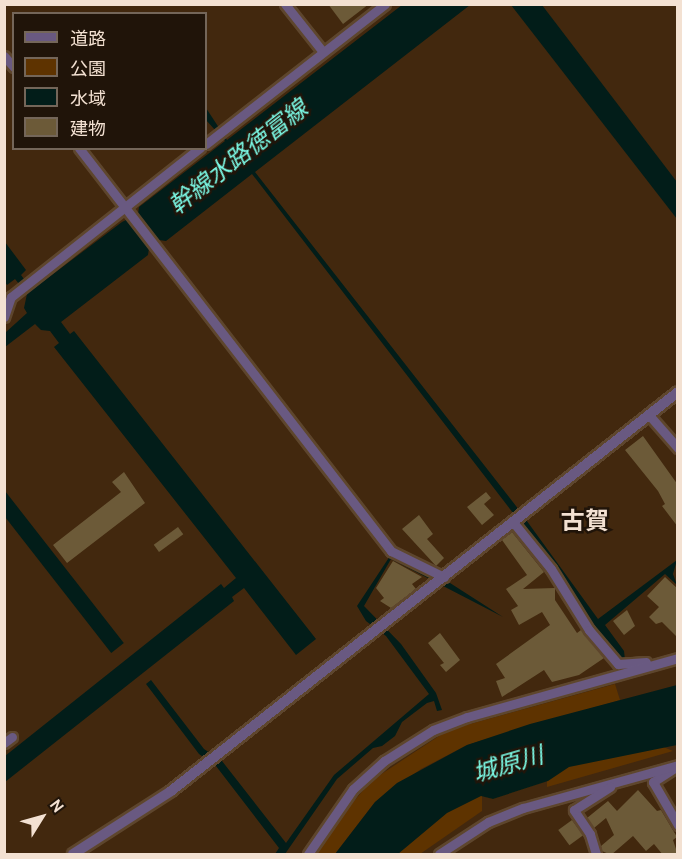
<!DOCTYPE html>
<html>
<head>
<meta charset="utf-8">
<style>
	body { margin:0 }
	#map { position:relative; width:682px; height:859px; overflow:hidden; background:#42280e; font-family:Cabin,"Noto Sans JP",sans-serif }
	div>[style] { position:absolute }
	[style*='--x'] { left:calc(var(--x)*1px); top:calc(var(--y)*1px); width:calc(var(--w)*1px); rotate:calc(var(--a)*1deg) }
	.green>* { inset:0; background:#5e3300 }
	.water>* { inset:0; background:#021d19; transform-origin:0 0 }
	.building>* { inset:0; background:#6c5a38; transform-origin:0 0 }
	.roads { filter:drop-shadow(2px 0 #5e462d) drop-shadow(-2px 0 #5e462d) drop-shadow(0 2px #5e462d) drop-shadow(0 -2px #5e462d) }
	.minor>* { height:9px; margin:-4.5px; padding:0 4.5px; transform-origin:4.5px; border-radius:4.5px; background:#695981 }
	.tertiary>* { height:10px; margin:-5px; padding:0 5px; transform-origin:5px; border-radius:5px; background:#695981 }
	span { translate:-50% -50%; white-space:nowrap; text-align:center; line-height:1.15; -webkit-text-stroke:5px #201409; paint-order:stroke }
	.water-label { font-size:24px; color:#7cfbe7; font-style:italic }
	.neighbourhood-label { font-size:24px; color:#f3e1d2; font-weight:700 }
	.frame { position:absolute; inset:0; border:6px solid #f3e1d2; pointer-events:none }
	.legend { position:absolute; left:12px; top:12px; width:195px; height:138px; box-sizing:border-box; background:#201409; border:2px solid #746659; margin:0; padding:8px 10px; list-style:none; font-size:18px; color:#f3e1d2 }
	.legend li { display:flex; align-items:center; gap:12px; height:30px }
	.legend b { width:30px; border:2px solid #746659 }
	.north { position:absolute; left:12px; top:787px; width:60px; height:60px; -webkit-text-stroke:4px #201409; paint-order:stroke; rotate:53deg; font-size:16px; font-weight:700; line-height:24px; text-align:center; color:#f3e1d2 }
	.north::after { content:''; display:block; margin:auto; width:21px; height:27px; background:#f3e1d2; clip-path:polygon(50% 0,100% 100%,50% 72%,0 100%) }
</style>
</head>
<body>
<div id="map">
	<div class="green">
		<div style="clip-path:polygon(615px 684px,620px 700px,467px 745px,421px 769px,375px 802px,335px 854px,315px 854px,332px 827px,371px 781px,448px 730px)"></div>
		<div style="clip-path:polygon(673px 738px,677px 745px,661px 746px,673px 751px,547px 787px,547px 781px,493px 799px,482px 796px,482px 811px,420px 854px,391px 854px,448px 799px)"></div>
	</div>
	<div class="water">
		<div style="clip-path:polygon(402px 5px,470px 5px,255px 172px,516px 506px,598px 619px,677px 560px,673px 574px,677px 585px,665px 574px,605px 625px,624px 651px,625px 660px,619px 660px,594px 629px,560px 574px,252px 174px,166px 241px,159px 240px,149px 248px,148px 255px,61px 322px,70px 334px,74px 331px,316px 639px,296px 655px,244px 588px,232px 597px,234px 601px,5px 782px,5px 756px,221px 584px,224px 588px,236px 578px,54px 347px,59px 343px,50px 331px,41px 330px,35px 324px,5px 347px,5px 333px,27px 313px,24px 308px,27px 294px,15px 279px,7px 285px,5px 282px,5px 242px,26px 270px,21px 275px,32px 290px,122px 222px,138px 214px,139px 207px,225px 141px,206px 120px,206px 108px,227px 140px)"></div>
		<div style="clip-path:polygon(511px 5px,542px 5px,677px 182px,677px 219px)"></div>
		<div style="left:5px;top:491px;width:193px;height:16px;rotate:52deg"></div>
		<div style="clip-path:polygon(390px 556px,450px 583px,503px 617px,391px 559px,364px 606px,401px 644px,436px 693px,442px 710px,437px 711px,434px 701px,427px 703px,402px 722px,395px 736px,382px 746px,373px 748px,337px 779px,285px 854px,275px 854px,279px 848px,216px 766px,199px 754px,146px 684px,151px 680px,204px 749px,222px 761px,286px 843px,334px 775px,429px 694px,386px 636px,366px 621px,357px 606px)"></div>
		<div style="clip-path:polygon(677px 685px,677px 745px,569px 767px,548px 781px,493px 799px,481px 796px,447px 813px,398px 854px,335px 854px,375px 802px,397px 783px,467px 745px,530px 724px)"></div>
	</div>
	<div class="building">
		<div style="clip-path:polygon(328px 4px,369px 4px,343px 24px)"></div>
		<div style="clip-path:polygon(643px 436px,678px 485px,678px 527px,662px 506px,665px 504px,658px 491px,625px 450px)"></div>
		<div style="clip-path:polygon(124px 472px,145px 503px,67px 563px,53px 545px,121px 492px,112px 482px)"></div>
		<div style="clip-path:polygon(486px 492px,491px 498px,484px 504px,494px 515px,482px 525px,467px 507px)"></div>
		<div style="clip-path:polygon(419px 515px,433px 534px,427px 539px,444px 558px,436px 566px,402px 529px)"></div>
		<div style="left:178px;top:527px;width:9px;height:30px;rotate:54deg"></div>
		<div style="clip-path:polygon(512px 532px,544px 572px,523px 589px,555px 588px,555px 600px,577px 633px,581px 630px,604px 658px,579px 675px,552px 682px,544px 670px,502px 697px,496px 681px,505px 678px,496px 664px,550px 625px,542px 612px,519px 625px,511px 610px,518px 606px,506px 589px,527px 575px,502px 540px)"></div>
		<div style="clip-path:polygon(393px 561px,422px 577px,412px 584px,416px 589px,391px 608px,380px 601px,384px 598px,376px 588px)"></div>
		<div style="clip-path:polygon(665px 577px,678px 589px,678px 638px,662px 622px,656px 624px,649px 617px,659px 607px,647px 596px)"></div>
		<div style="clip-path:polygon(627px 610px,635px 626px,624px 635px,613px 621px)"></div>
		<div style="clip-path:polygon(440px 633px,460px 660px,446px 672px,440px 665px,444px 663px,428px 643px)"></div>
		<div style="clip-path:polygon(638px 790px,657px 811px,661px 810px,677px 837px,673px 840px,678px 855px,663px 855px,654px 844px,646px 851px,633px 836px,611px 855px,602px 851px,601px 846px,614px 835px,606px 818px,594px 828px,587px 818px,608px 801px,617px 811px)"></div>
		<div style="left:572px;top:820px;width:19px;height:17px;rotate:54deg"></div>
	</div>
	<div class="roads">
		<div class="minor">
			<div style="--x:285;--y:4;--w:61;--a:51.6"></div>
			<div style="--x:4;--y:56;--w:15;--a:48"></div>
			<div style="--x:206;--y:144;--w:227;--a:-38"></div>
			<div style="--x:79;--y:148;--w:510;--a:52.25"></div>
			<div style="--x:391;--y:551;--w:59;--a:26.1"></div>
			<div style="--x:4;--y:317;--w:21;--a:-71"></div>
			<div style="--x:11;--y:297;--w:241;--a:-38.3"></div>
			<div style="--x:649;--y:415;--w:44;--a:48.7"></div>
			<div style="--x:513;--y:522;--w:60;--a:51"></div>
			<div style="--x:551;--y:569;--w:72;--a:58.1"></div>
			<div style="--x:589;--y:630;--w:45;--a:49.5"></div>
			<div style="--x:618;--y:664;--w:28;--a:-4"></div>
			<div style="--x:4;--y:743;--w:10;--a:-37"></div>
			<div style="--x:673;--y:769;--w:24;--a:147"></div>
			<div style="--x:653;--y:782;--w:50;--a:59.8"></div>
			<div style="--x:308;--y:854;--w:79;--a:-55.3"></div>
			<div style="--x:353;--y:789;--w:42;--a:-42.1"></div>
			<div style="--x:384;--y:761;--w:58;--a:-32.3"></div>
			<div style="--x:433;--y:730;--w:36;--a:-21"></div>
			<div style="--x:467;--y:717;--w:219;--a:-15.6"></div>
			<div style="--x:439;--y:854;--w:59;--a:-33.1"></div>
			<div style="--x:488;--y:822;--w:38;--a:-22"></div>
			<div style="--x:523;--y:808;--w:161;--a:-15.5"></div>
			<div style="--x:596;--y:854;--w:21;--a:-107"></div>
			<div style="--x:590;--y:834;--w:29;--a:-124"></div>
			<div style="--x:574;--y:810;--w:43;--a:-32.6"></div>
		</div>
		<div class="tertiary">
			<div style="--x:73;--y:854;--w:117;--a:-32.7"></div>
			<div style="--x:171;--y:791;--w:645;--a:-38.2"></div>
		</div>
	</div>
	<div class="water-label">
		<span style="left:238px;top:157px;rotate:-38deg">幹線水路徳富線</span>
		<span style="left:508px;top:764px;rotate:-16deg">城原川</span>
	</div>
	<div class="neighbourhood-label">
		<span style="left:585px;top:521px">古賀</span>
	</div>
	<div class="frame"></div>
	<ul class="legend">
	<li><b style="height:8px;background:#695981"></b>道路</li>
	<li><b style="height:16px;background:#5e3300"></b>公園</li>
	<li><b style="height:16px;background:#021d19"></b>水域</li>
	<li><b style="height:16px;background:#6c5a38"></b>建物</li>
	</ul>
	<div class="north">N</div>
</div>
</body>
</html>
